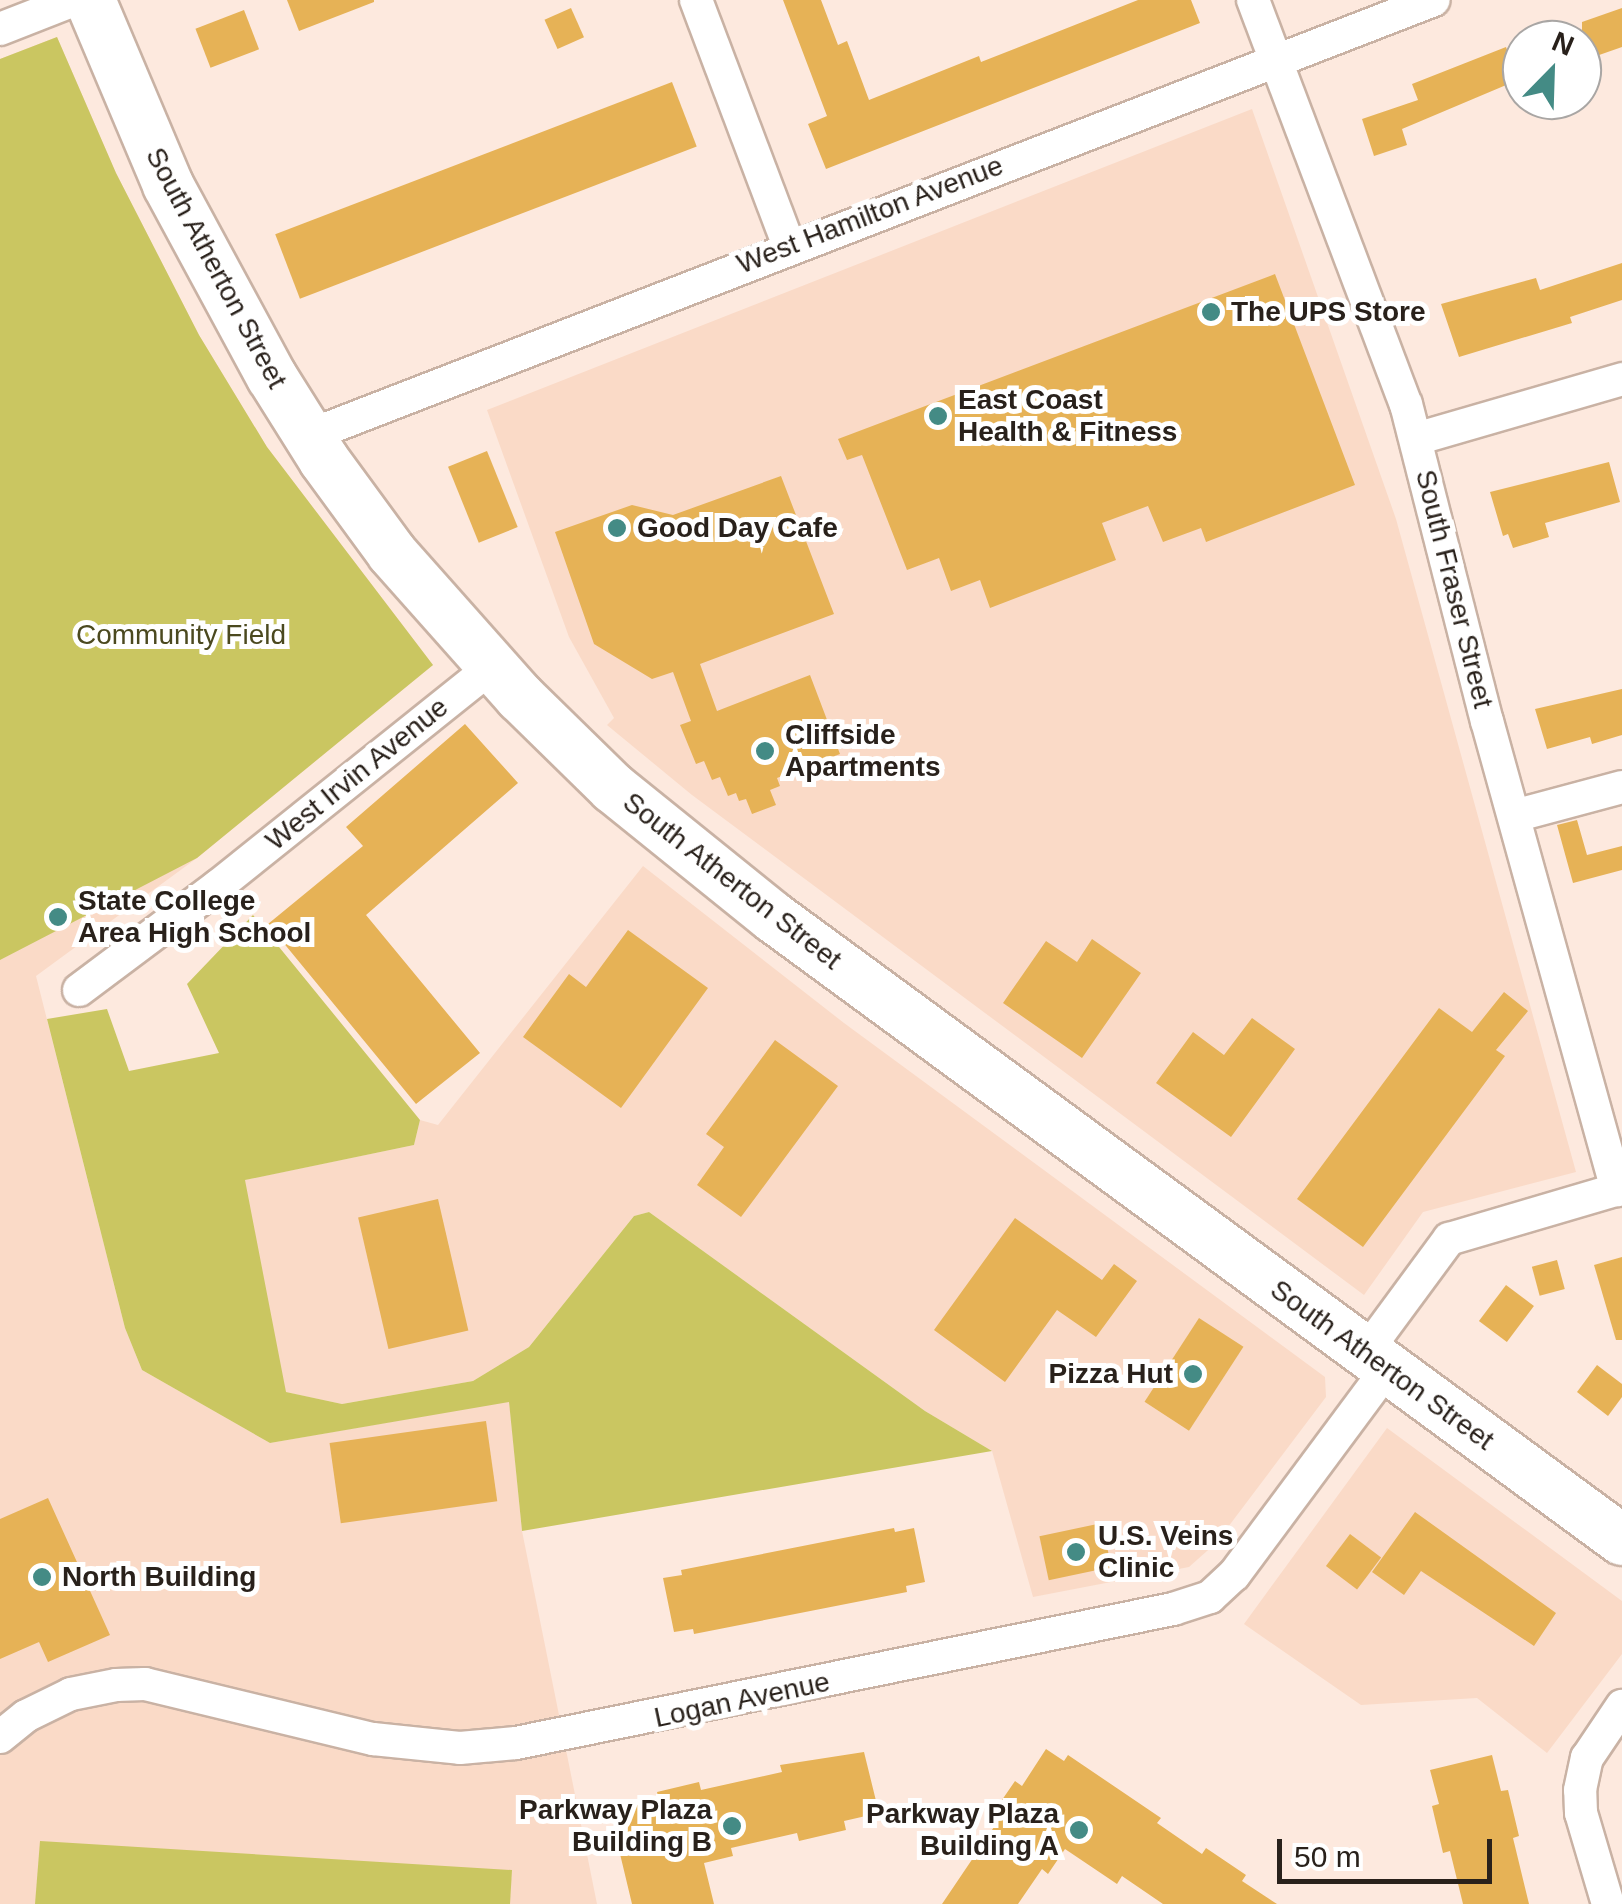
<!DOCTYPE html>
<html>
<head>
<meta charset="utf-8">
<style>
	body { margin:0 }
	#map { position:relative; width:1622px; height:1904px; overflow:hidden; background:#fde9de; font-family:Helvetica,sans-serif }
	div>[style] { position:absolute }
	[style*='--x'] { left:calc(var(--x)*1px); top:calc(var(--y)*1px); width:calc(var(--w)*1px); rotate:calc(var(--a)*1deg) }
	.built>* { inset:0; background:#fadac7 }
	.green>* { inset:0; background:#cac661 }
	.building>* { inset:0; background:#e6b256; transform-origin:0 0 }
	.roads { filter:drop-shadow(2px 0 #c9b2a4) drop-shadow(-2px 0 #c9b2a4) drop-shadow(0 2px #c9b2a4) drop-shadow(0 -2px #c9b2a4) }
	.street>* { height:32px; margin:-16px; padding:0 16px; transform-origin:16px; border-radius:16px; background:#fff }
	.primary>* { height:50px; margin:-25px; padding:0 25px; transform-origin:25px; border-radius:25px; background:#fff }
	.dots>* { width:28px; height:28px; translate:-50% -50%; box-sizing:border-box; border:5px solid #fff; border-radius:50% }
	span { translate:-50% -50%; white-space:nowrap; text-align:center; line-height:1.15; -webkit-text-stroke:10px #fff; paint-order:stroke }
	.street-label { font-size:28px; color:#29211b }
	.poi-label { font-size:28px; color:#29211b; font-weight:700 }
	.left { translate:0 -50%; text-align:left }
	.right { translate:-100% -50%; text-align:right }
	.park-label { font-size:28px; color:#4b491f }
	.north { position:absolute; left:1502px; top:20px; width:100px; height:100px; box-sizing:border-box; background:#fff; border:2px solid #a9a6a4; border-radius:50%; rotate:23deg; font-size:28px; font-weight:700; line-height:40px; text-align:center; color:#29211b }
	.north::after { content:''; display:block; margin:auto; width:35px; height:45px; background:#448b85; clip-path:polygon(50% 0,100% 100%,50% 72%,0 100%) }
	.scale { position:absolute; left:1277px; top:1839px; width:215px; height:45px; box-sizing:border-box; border:5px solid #29211b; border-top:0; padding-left:12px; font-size:30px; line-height:35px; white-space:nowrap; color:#29211b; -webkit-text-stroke:8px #fff; paint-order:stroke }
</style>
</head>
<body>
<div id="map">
	<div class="built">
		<div style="clip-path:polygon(57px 37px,116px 173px,199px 335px,267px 447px,433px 665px,197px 858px,36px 976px,125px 1328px,142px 1370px,270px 1443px,509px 1401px,522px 1531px,597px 1904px,0 1904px,0 59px)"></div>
		<div style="clip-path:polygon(1252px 109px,1396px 519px,1576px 1172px,1423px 1212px,1364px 1295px,692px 795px,607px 725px,614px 718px,569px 637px,487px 410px)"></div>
		<div style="clip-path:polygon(643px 866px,844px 1023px,1325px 1377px,1326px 1397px,1216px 1543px,1189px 1567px,1033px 1597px,992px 1451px,925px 1411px,649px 1212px,634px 1216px,529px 1347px,473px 1381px,342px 1404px,285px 1392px,244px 1180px,414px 1145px,420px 1120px,438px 1125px)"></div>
		<div style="clip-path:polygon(1387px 1428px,1622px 1601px,1622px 1654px,1547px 1753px,1477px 1698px,1361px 1705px,1244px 1624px)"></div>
	</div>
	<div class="green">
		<div style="clip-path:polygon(57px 37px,116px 173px,199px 335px,267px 447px,433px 665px,197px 858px,0 960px,0 59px)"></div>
		<div style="clip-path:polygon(253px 915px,420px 1120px,414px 1145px,245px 1180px,286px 1392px,342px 1404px,473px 1381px,529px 1347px,634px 1216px,649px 1212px,925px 1411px,992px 1451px,522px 1531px,509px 1402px,270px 1443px,142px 1370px,125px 1328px,47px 1019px,107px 1009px,129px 1071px,219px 1053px,187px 984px)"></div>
		<div style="clip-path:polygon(40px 1841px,512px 1870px,510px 1904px,35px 1904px)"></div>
	</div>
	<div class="building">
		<div style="clip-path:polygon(287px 0,374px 0,374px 2px,299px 31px)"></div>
		<div style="clip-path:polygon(783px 0,821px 0,838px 45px,847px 41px,869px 100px,979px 56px,981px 62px,1138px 0,1191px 0,1200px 23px,826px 169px,808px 124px,827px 116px)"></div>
		<div style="left:571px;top:8px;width:32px;height:29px;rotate:66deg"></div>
		<div style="clip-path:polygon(1622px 8px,1622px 47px,1582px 61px,1582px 22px)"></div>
		<div style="left:244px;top:10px;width:42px;height:52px;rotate:69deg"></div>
		<div style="clip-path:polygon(1506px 47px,1518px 80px,1402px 129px,1407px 145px,1374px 156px,1362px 119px,1418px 100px,1412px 84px)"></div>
		<div style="left:672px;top:82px;width:69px;height:425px;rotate:69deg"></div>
		<div style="clip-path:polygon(1622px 263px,1622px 300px,1570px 317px,1572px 323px,1459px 357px,1441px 304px,1536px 278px,1540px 290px)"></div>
		<div style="clip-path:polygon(1275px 274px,1355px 485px,1206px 542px,1201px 528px,1163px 542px,1148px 506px,1102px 523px,1116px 560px,990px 608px,980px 580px,951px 591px,939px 558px,907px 570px,862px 455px,847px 460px,838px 439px)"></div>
		<div style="left:487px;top:451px;width:82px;height:42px;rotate:68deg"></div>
		<div style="clip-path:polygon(1609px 462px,1620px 502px,1545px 523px,1549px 537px,1513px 548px,1508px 534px,1503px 536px,1490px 492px)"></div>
		<div style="clip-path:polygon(781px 476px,834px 614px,700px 664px,717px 711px,810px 675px,840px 754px,777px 778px,780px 786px,770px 790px,776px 805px,752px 814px,746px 799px,739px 801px,736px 793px,728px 796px,720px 777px,712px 780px,704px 761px,696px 764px,680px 725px,691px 721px,673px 672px,652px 679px,594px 644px,555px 532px,632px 505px,673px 515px)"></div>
		<div style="clip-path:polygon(1622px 689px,1622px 735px,1592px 744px,1590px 737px,1547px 749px,1535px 709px)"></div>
		<div style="clip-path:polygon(465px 724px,518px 783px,366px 915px,480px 1053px,416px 1104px,268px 924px,363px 846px,346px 827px)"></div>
		<div style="clip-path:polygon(1577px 820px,1587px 855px,1622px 846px,1622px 870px,1573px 883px,1557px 825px)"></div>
		<div style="clip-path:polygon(628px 930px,708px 988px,621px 1108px,523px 1037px,569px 974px,586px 987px)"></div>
		<div style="clip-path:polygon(1092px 939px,1141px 973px,1082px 1058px,1003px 1003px,1046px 941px,1077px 962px)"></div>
		<div style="clip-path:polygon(1504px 992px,1528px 1011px,1496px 1050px,1505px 1056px,1363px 1247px,1297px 1199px,1439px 1008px,1472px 1032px)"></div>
		<div style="clip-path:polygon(1252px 1018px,1295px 1049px,1231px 1137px,1156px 1083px,1193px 1032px,1224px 1055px)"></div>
		<div style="clip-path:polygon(775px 1040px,838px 1086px,741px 1217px,697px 1185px,724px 1147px,706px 1134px)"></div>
		<div style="left:438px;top:1199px;width:135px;height:82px;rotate:77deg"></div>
		<div style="clip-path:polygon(1015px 1218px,1102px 1280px,1114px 1264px,1137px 1281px,1096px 1337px,1057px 1310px,1005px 1382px,934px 1330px)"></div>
		<div style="clip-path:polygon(1622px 1257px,1622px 1340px,1616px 1340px,1594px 1265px)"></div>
		<div style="left:1557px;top:1260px;width:30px;height:26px;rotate:75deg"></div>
		<div style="left:1506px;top:1285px;width:35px;height:45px;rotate:37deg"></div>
		<div style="left:1199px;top:1318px;width:53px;height:100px;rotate:33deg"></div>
		<div style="clip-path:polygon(1597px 1365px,1622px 1384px,1622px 1397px,1608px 1416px,1577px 1392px)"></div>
		<div style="left:486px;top:1421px;width:81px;height:158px;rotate:82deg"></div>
		<div style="clip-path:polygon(48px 1498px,110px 1635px,48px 1662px,39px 1642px,0 1659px,0 1519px)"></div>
		<div style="clip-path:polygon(1415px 1512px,1556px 1613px,1534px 1646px,1421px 1571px,1404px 1595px,1372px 1572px)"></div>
		<div style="left:1102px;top:1523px;width:45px;height:64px;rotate:78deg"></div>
		<div style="clip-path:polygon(894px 1528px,895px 1532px,914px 1528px,925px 1582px,906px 1586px,907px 1592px,694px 1634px,693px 1629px,674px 1632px,663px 1578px,682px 1575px,681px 1570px)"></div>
		<div style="left:1350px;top:1534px;width:39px;height:40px;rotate:37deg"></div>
		<div style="clip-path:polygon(1046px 1749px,1064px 1761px,1068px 1755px,1161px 1818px,1157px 1823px,1202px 1854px,1206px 1848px,1246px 1875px,1242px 1881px,1277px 1904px,1163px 1904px,1122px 1876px,1117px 1884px,1065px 1849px,1048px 1874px,1042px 1869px,1018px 1904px,942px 1904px,998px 1821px,991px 1816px,1015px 1781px,1022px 1786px)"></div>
		<div style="clip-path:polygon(864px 1752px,879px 1813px,844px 1821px,846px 1830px,799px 1841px,797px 1833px,731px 1848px,733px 1856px,704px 1863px,714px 1904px,632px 1904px,615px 1833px,621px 1831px,616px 1810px,659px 1800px,657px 1792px,699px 1782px,701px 1790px,782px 1772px,780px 1765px)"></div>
		<div style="clip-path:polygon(1492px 1755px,1501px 1791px,1508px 1790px,1519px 1836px,1513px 1838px,1529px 1904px,1463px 1904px,1450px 1851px,1443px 1853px,1432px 1806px,1439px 1804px,1430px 1770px)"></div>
	</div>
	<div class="roads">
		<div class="street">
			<div style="--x:696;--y:0;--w:263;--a:69.3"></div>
			<div style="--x:1253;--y:0;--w:432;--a:69.3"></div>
			<div style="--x:1406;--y:404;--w:327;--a:75.7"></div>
			<div style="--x:1487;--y:721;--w:487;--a:74.5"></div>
			<div style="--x:0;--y:29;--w:79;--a:-21.4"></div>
			<div style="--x:308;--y:436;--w:1207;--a:-21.17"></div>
			<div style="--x:1416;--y:439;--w:215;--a:-16.2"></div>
			<div style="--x:1514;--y:816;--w:112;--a:-15"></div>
			<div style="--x:79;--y:990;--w:174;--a:-36.8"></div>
			<div style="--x:218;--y:886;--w:350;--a:-38.7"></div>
			<div style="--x:1365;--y:1353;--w:142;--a:-53.6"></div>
			<div style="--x:1449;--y:1239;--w:180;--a:-16.4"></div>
			<div style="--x:0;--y:1737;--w:33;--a:-39"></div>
			<div style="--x:26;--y:1716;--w:50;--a:-26.1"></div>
			<div style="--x:71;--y:1694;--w:46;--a:-11.3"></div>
			<div style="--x:116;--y:1685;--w:29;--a:-2"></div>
			<div style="--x:145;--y:1684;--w:235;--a:13.6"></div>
			<div style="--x:373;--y:1739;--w:87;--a:5.9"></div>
			<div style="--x:460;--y:1748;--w:56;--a:-5.1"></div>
			<div style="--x:516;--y:1743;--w:671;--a:-11.53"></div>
			<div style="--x:1173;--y:1609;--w:39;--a:-18"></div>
			<div style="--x:1210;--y:1597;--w:33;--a:-43"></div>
			<div style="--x:1234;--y:1575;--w:257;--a:-53.4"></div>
			<div style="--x:1608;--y:1904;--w:95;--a:-106.5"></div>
			<div style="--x:1581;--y:1813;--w:23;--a:-92"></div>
			<div style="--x:1580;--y:1790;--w:33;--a:-78"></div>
			<div style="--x:1587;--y:1758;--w:63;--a:-56.1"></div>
		</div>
		<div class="primary">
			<div style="--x:90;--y:0;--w:201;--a:67.1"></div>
			<div style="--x:168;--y:185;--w:218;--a:61.6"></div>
			<div style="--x:272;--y:377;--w:98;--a:57.9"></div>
			<div style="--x:324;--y:460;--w:115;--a:53.8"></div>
			<div style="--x:392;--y:553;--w:193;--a:48.4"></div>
			<div style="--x:520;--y:697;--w:130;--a:44.4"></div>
			<div style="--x:613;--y:788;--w:206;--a:38.9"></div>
			<div style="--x:773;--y:917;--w:1053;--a:36.27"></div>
		</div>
	</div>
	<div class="dots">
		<div style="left:1211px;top:312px;background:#448b85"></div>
		<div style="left:938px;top:416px;background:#448b85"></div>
		<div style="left:617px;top:528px;background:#448b85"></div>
		<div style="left:765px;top:751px;background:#448b85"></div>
		<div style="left:58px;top:917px;background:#448b85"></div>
		<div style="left:1193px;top:1374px;background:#448b85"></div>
		<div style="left:1076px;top:1552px;background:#448b85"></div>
		<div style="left:42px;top:1577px;background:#448b85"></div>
		<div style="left:732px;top:1826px;background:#448b85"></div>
		<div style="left:1079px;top:1830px;background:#448b85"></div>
	</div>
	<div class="street-label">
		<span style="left:870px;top:215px;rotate:-21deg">West Hamilton Avenue</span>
		<span style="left:216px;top:268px;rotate:62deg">South Atherton Street</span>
		<span style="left:1454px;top:589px;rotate:76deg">South Fraser Street</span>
		<span style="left:357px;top:774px;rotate:-39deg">West Irvin Avenue</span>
		<span style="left:732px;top:881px;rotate:38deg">South Atherton Street</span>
		<span style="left:1382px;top:1365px;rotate:36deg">South Atherton Street</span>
		<span style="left:742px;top:1700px;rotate:-12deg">Logan Avenue</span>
	</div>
	<div class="poi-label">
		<span class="left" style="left:1231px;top:312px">The UPS Store</span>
		<span class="left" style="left:958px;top:416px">East Coast<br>Health &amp; Fitness</span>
		<span class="left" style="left:637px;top:528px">Good Day Cafe</span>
		<span class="left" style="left:785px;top:751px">Cliffside<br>Apartments</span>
		<span class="left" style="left:78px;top:917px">State College<br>Area High School</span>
		<span class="right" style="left:1173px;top:1374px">Pizza Hut</span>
		<span class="left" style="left:1098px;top:1552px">U.S. Veins<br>Clinic</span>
		<span class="left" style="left:62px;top:1577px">North Building</span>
		<span class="right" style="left:712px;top:1826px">Parkway Plaza<br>Building B</span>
		<span class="right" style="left:1059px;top:1830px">Parkway Plaza<br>Building A</span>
	</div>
	<div class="park-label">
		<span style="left:181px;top:635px">Community Field</span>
	</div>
	<div class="north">N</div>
	<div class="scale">50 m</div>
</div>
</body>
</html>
